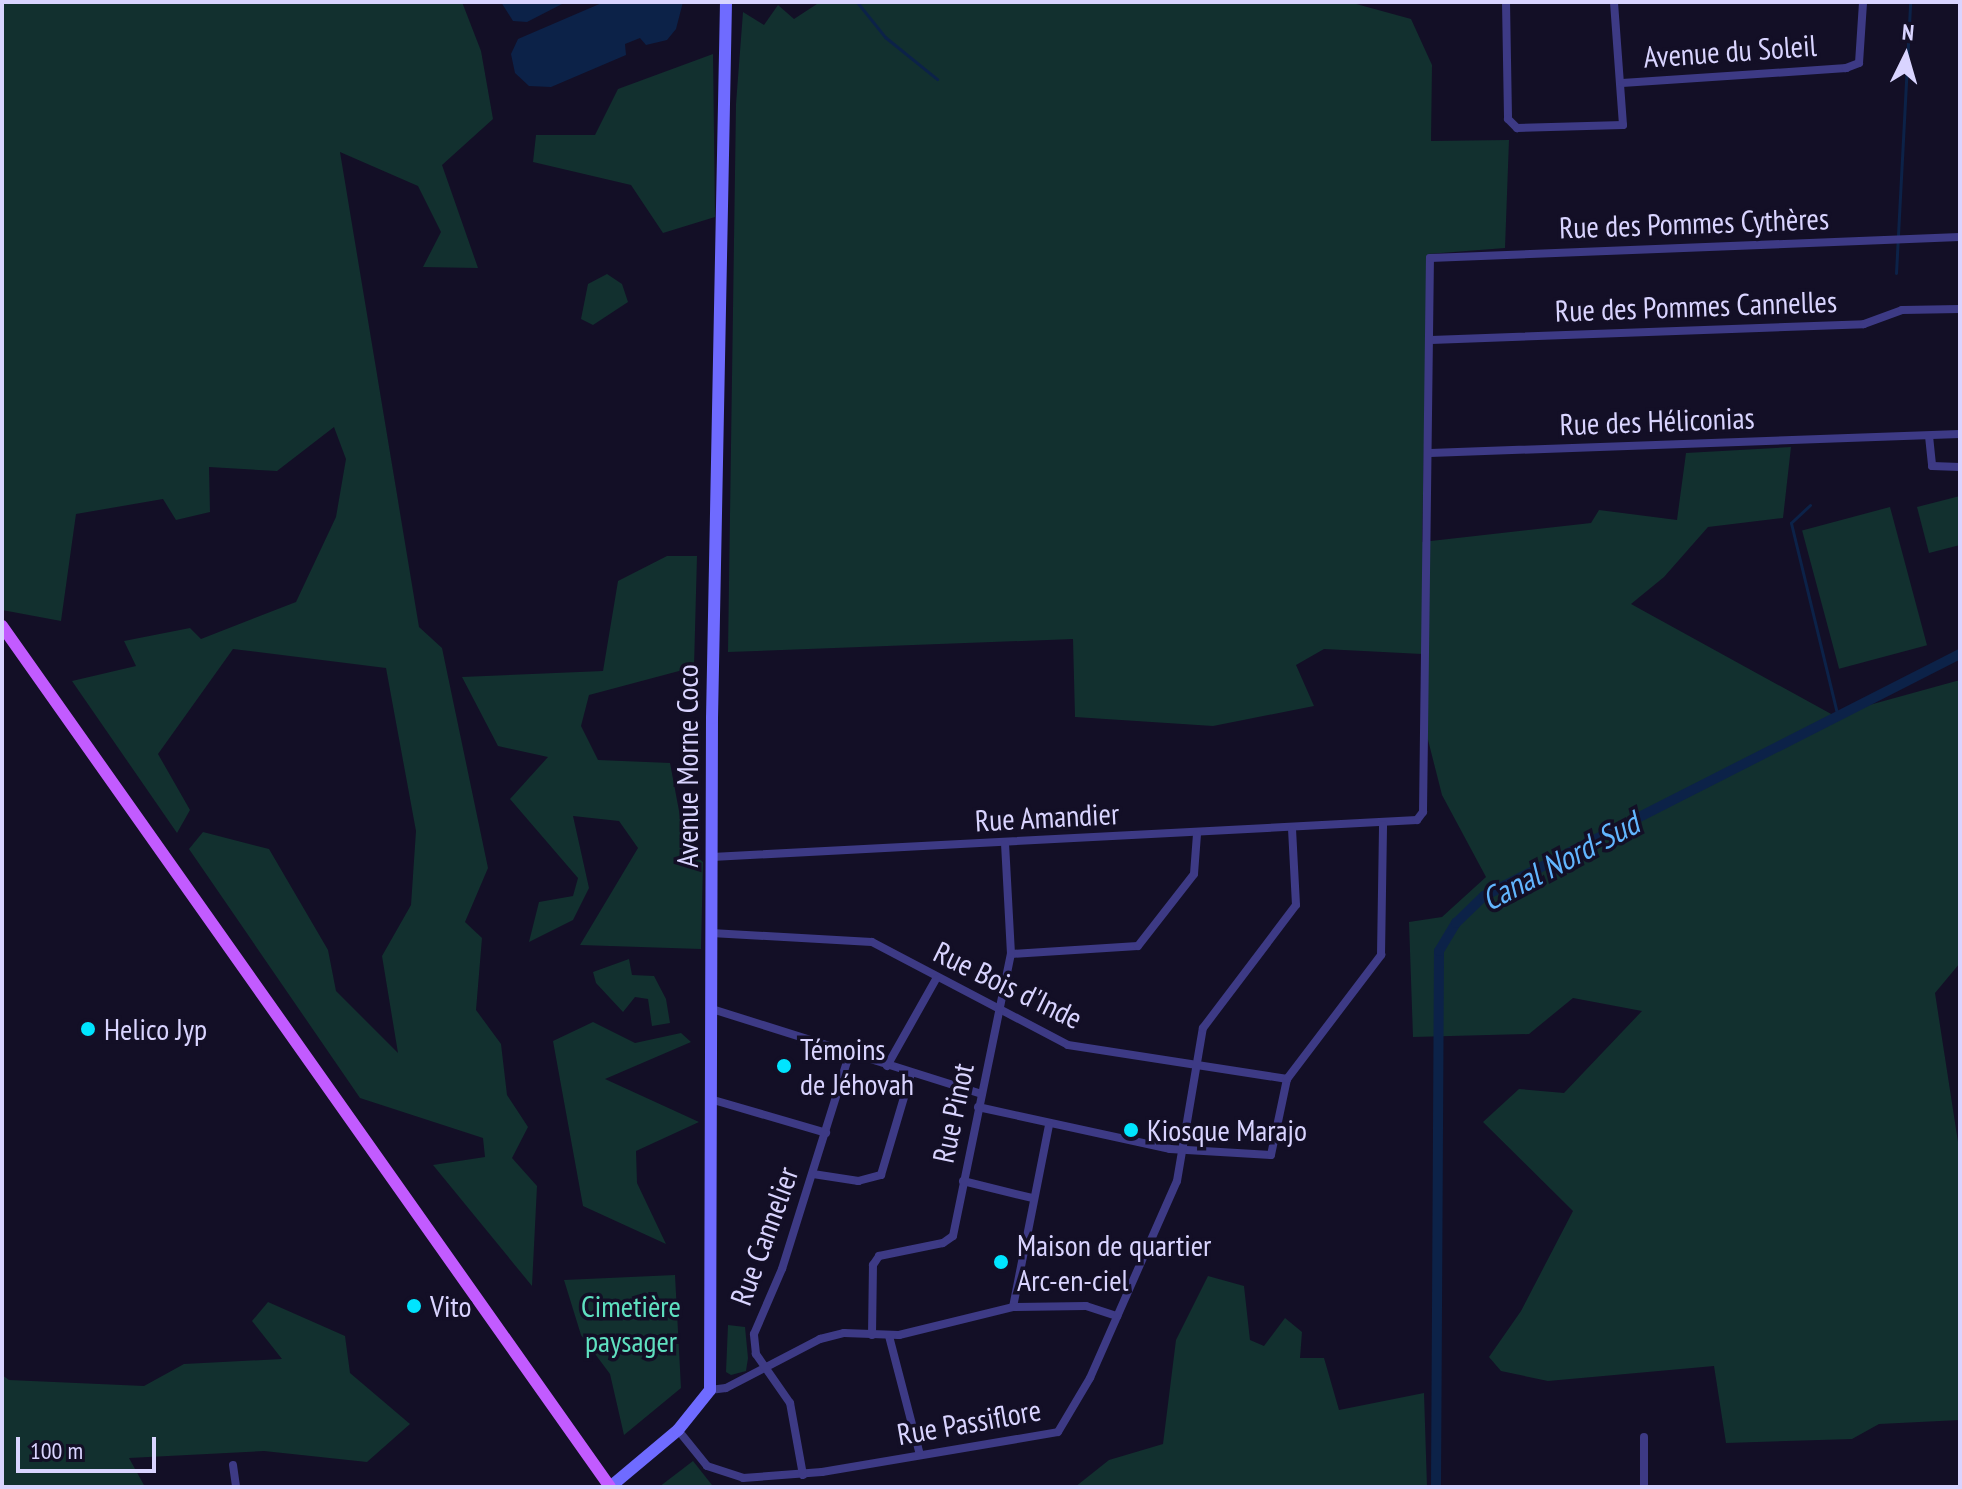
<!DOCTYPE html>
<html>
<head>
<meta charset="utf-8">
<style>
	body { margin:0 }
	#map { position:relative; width:1962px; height:1489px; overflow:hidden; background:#130f26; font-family:"PT Sans Narrow",sans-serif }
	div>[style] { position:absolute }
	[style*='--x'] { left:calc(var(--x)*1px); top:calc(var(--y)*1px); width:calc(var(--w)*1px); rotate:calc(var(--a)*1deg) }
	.green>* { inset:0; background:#12302f; transform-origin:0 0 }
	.water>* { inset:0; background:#0c2248 }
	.stream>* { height:3px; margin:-1.5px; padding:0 1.5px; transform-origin:1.5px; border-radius:1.5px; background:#0c2248 }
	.canal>* { height:10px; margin:-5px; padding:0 5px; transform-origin:5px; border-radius:5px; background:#0c2248 }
	.street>* { height:8px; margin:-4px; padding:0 4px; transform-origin:4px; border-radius:4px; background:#3d3a85 }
	.secondary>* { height:12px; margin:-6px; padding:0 6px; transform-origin:6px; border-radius:6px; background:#6f6bff }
	.primary>* { height:12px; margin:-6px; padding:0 6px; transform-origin:6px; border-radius:6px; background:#c25bff }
	.dots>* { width:22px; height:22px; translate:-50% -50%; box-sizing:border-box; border:4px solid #130f26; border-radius:50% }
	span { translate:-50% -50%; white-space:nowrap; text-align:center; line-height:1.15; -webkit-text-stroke:7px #130f26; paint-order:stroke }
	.street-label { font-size:30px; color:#d9d4ff }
	.poi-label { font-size:30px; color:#d9d4ff }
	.left { translate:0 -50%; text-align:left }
	.park-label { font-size:30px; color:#5fe0c0 }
	.water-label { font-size:32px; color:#62b6ff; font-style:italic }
	.frame { position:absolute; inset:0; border:4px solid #d9d4ff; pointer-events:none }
	.north { position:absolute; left:1866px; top:16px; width:80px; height:80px; -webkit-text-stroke:6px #130f26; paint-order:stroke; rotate:5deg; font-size:22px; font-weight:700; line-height:32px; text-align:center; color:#d9d4ff }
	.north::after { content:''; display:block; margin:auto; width:28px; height:36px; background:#d9d4ff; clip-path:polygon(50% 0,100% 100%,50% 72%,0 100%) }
	.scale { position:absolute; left:16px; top:1437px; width:140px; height:36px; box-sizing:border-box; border:4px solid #d9d4ff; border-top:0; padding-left:10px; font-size:24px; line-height:28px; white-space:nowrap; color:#d9d4ff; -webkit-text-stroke:6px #130f26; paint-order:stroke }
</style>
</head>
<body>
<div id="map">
	<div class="green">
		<div style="clip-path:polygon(2px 2px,462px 2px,481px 51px,493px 119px,442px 165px,478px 268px,423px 267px,441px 232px,418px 186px,340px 152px,419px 627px,442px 648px,488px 868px,465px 922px,482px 938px,476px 1010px,501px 1044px,507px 1095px,528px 1127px,512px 1158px,537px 1186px,532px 1286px,433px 1165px,485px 1157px,483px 1138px,360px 1098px,189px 849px,203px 832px,269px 849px,328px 950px,336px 991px,398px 1053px,382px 956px,411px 905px,416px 831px,386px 668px,233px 649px,158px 754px,190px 810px,177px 833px,72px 681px,136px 666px,124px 641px,190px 628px,201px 639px,296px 602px,336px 517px,346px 459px,334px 427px,277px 471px,209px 467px,210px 512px,176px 520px,163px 499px,76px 514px,61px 621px,2px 610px)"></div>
		<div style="clip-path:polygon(820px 2px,1349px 2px,1411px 19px,1432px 65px,1431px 141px,1509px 140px,1505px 248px,1428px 254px,1422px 542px,1591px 523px,1599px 510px,1677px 520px,1686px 453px,1791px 447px,1783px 518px,1708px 527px,1664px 577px,1631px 604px,1833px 715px,1960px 680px,1960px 963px,1935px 993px,1958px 1142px,1960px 1420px,1879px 1424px,1852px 1439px,1726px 1443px,1714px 1366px,1548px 1381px,1501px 1371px,1489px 1357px,1521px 1311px,1573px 1211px,1483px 1122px,1519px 1089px,1564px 1093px,1642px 1011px,1573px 998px,1529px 1034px,1413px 1037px,1409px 922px,1442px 917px,1486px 877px,1442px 795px,1425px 728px,1422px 654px,1324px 649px,1296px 665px,1314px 706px,1213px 726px,1075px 717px,1073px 639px,728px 652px,736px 104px,743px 12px,764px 25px,778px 5px,794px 19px)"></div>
		<div style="clip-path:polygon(713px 54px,715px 217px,663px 233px,631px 185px,533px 162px,536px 135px,595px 135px,618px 89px)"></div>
		<div style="clip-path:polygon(607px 274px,622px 284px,628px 302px,593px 325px,581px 319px,588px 284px)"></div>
		<div style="clip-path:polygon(1960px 496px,1960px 545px,1929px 553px,1917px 507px)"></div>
		<div style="left:1890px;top:507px;width:143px;height:91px;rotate:75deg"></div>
		<div style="clip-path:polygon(667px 556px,697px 556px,694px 667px,589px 695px,581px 726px,598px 760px,670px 763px,686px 848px,703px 862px,701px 949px,580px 945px,638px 848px,619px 821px,573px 816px,589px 888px,573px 920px,529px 942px,539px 902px,573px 896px,578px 878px,510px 799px,548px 757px,498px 746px,462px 677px,603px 671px,618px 581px)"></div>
		<div style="clip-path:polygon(629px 959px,632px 975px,654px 976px,666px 999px,670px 1023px,652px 1026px,648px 999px,635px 997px,623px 1012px,596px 983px,593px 972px)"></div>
		<div style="clip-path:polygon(593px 1022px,635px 1043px,681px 1033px,691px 1042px,605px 1079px,699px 1122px,636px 1151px,637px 1183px,666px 1244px,583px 1206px,553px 1041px)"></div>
		<div style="clip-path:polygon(675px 1275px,681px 1388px,624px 1435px,610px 1374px,581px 1335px,564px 1280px)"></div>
		<div style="clip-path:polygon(1208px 1276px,1244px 1286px,1250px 1340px,1264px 1346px,1285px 1318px,1302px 1332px,1300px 1358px,1324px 1358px,1339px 1410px,1424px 1393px,1427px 1487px,1075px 1487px,1109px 1460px,1163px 1444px,1176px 1340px)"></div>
		<div style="clip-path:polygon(268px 1302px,345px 1336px,350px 1373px,410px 1424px,367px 1462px,264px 1451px,129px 1458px,145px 1487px,2px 1487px,2px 1375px,9px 1380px,144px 1386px,184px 1364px,282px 1359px,252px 1321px)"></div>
		<div style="clip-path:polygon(728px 1325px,745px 1327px,748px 1358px,746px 1371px,731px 1375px,726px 1372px)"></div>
		<div style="clip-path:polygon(693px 1461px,712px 1485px,659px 1487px)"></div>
	</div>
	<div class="water">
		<div style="clip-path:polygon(501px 2px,564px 2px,564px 3px,527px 22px,513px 21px)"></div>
		<div style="clip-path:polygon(604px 2px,683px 2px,676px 29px,667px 40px,646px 45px,640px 38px,625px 44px,626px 55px,551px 87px,529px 86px,515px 73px,511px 54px,518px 39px)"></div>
	</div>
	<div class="stream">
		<div style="--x:857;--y:2;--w:45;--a:51.3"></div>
		<div style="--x:885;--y:37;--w:67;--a:38.9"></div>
		<div style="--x:1896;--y:273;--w:271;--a:-87"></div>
		<div style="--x:1810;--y:505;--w:26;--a:137"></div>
		<div style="--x:1791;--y:523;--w:195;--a:76.4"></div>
	</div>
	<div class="canal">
		<div style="--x:1436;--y:1487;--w:536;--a:-89.68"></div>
		<div style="--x:1439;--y:951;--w:33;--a:-59"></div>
		<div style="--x:1456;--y:923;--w:39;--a:-44"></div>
		<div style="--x:1484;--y:896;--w:534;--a:-26.95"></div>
	</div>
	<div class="street">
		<div style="--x:1506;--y:2;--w:117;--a:89"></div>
		<div style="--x:1508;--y:119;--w:13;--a:45"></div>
		<div style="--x:1517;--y:128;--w:106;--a:-1.6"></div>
		<div style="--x:1623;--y:125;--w:123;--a:-94.2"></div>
		<div style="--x:1622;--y:83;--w:225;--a:-3.8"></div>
		<div style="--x:1846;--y:68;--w:14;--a:-21"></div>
		<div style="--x:1859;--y:63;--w:61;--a:-86.2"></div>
		<div style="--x:1431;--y:340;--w:433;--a:-2.1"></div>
		<div style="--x:1864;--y:324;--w:40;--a:-20.2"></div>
		<div style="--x:1902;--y:310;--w:58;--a:-1"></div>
		<div style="--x:1929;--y:436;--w:30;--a:84"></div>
		<div style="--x:1932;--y:466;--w:28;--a:2"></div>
		<div style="--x:1430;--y:453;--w:530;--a:-2.05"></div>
		<div style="--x:712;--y:857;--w:706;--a:-3"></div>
		<div style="--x:1417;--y:820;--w:10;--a:-53"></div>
		<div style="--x:1423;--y:812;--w:554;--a:-89.28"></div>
		<div style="--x:1430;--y:258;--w:530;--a:-2.27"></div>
		<div style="--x:711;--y:933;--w:161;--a:3.2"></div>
		<div style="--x:872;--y:942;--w:221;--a:27.7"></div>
		<div style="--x:1068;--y:1045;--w:222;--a:8.8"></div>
		<div style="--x:1011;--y:954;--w:127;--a:-3.6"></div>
		<div style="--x:1138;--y:946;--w:91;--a:-52.1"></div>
		<div style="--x:1194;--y:874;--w:40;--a:-85.7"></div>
		<div style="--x:712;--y:1009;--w:282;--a:17.5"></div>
		<div style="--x:887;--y:1066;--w:100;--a:-60.6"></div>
		<div style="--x:710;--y:1099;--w:121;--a:16.3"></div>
		<div style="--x:978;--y:1107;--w:197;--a:12.3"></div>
		<div style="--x:1170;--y:1149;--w:101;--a:3.4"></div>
		<div style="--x:1271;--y:1155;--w:78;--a:-78.1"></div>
		<div style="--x:1287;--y:1079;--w:156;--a:-52.8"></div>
		<div style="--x:1381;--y:955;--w:130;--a:-89.1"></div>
		<div style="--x:813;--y:1174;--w:46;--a:8.8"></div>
		<div style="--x:858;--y:1181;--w:24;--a:-15"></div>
		<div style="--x:881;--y:1175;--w:105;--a:-73.5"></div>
		<div style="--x:963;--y:1181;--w:71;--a:13.8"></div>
		<div style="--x:1013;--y:1307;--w:186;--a:-78.8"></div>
		<div style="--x:872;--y:1335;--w:70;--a:-89.2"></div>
		<div style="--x:873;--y:1265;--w:11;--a:-56"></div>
		<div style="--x:879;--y:1256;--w:65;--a:-11.5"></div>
		<div style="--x:943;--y:1243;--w:12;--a:-35"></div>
		<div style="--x:953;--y:1236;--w:288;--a:-78.4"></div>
		<div style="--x:1011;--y:954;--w:111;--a:-93.1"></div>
		<div style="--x:889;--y:1336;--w:123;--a:75.4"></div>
		<div style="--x:710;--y:1390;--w:16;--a:-7"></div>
		<div style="--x:726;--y:1388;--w:106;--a:-27.5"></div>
		<div style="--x:820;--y:1339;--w:25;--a:-14"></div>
		<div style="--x:844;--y:1333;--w:55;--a:2.1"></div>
		<div style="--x:899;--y:1335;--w:117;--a:-13.8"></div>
		<div style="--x:1013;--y:1307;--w:73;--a:-0.8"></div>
		<div style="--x:1086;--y:1306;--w:33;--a:18"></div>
		<div style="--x:678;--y:1430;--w:46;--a:51.1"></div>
		<div style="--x:707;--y:1466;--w:38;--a:18"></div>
		<div style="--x:743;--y:1478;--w:79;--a:-4.3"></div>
		<div style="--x:822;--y:1472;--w:239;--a:-9.6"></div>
		<div style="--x:1058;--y:1432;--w:63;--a:-59.3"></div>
		<div style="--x:1090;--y:1378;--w:215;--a:-66.2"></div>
		<div style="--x:1177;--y:1181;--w:155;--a:-80.4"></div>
		<div style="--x:1203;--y:1028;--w:154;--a:-52.9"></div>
		<div style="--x:1296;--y:905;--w:76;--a:-93"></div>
		<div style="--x:233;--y:1465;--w:22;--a:82"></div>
		<div style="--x:803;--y:1475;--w:73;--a:-100.2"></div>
		<div style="--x:790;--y:1403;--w:60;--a:-124.8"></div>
		<div style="--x:756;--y:1354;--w:20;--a:-96"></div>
		<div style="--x:754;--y:1334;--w:71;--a:-66.7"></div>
		<div style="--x:782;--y:1269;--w:224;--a:-72.6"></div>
		<div style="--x:1644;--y:1487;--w:50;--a:-90"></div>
	</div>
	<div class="secondary">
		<div style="--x:610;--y:1487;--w:89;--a:-40"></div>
		<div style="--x:678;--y:1430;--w:51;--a:-51.3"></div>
		<div style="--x:710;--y:1390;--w:672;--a:-89.83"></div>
		<div style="--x:712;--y:718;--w:716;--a:-88.88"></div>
	</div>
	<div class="primary">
		<div style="--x:2;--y:626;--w:1054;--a:54.77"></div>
	</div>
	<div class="dots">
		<div style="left:88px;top:1029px;background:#00e5ff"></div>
		<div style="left:784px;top:1066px;background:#00e5ff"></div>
		<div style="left:1131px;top:1130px;background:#00e5ff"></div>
		<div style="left:1001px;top:1262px;background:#00e5ff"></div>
		<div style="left:414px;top:1306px;background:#00e5ff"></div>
	</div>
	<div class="street-label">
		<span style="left:1730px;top:51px;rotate:-4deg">Avenue du Soleil</span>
		<span style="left:1694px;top:223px;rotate:-2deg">Rue des Pommes Cythères</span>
		<span style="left:1696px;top:306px;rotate:-2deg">Rue des Pommes Cannelles</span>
		<span style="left:1657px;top:421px;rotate:-2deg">Rue des Héliconias</span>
		<span style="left:687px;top:766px;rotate:-90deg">Avenue Morne Coco</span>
		<span style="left:1047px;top:817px;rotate:-3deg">Rue Amandier</span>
		<span style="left:1008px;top:985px;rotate:26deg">Rue Bois d'Inde</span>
		<span style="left:953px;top:1113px;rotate:-78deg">Rue Pinot</span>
		<span style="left:764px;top:1236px;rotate:-70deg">Rue Cannelier</span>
		<span style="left:969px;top:1422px;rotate:-10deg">Rue Passiflore</span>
	</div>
	<div class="poi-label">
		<span class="left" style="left:104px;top:1029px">Helico Jyp</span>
		<span class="left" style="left:800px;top:1066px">Témoins<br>de Jéhovah</span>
		<span class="left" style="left:1147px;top:1130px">Kiosque Marajo</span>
		<span class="left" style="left:1017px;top:1262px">Maison de quartier<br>Arc-en-ciel</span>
		<span class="left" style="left:430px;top:1306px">Vito</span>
	</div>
	<div class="park-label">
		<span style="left:631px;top:1323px">Cimetière<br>paysager</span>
	</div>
	<div class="water-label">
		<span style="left:1560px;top:861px;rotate:-28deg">Canal Nord-Sud</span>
	</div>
	<div class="frame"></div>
	<div class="north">N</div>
	<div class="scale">100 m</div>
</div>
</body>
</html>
